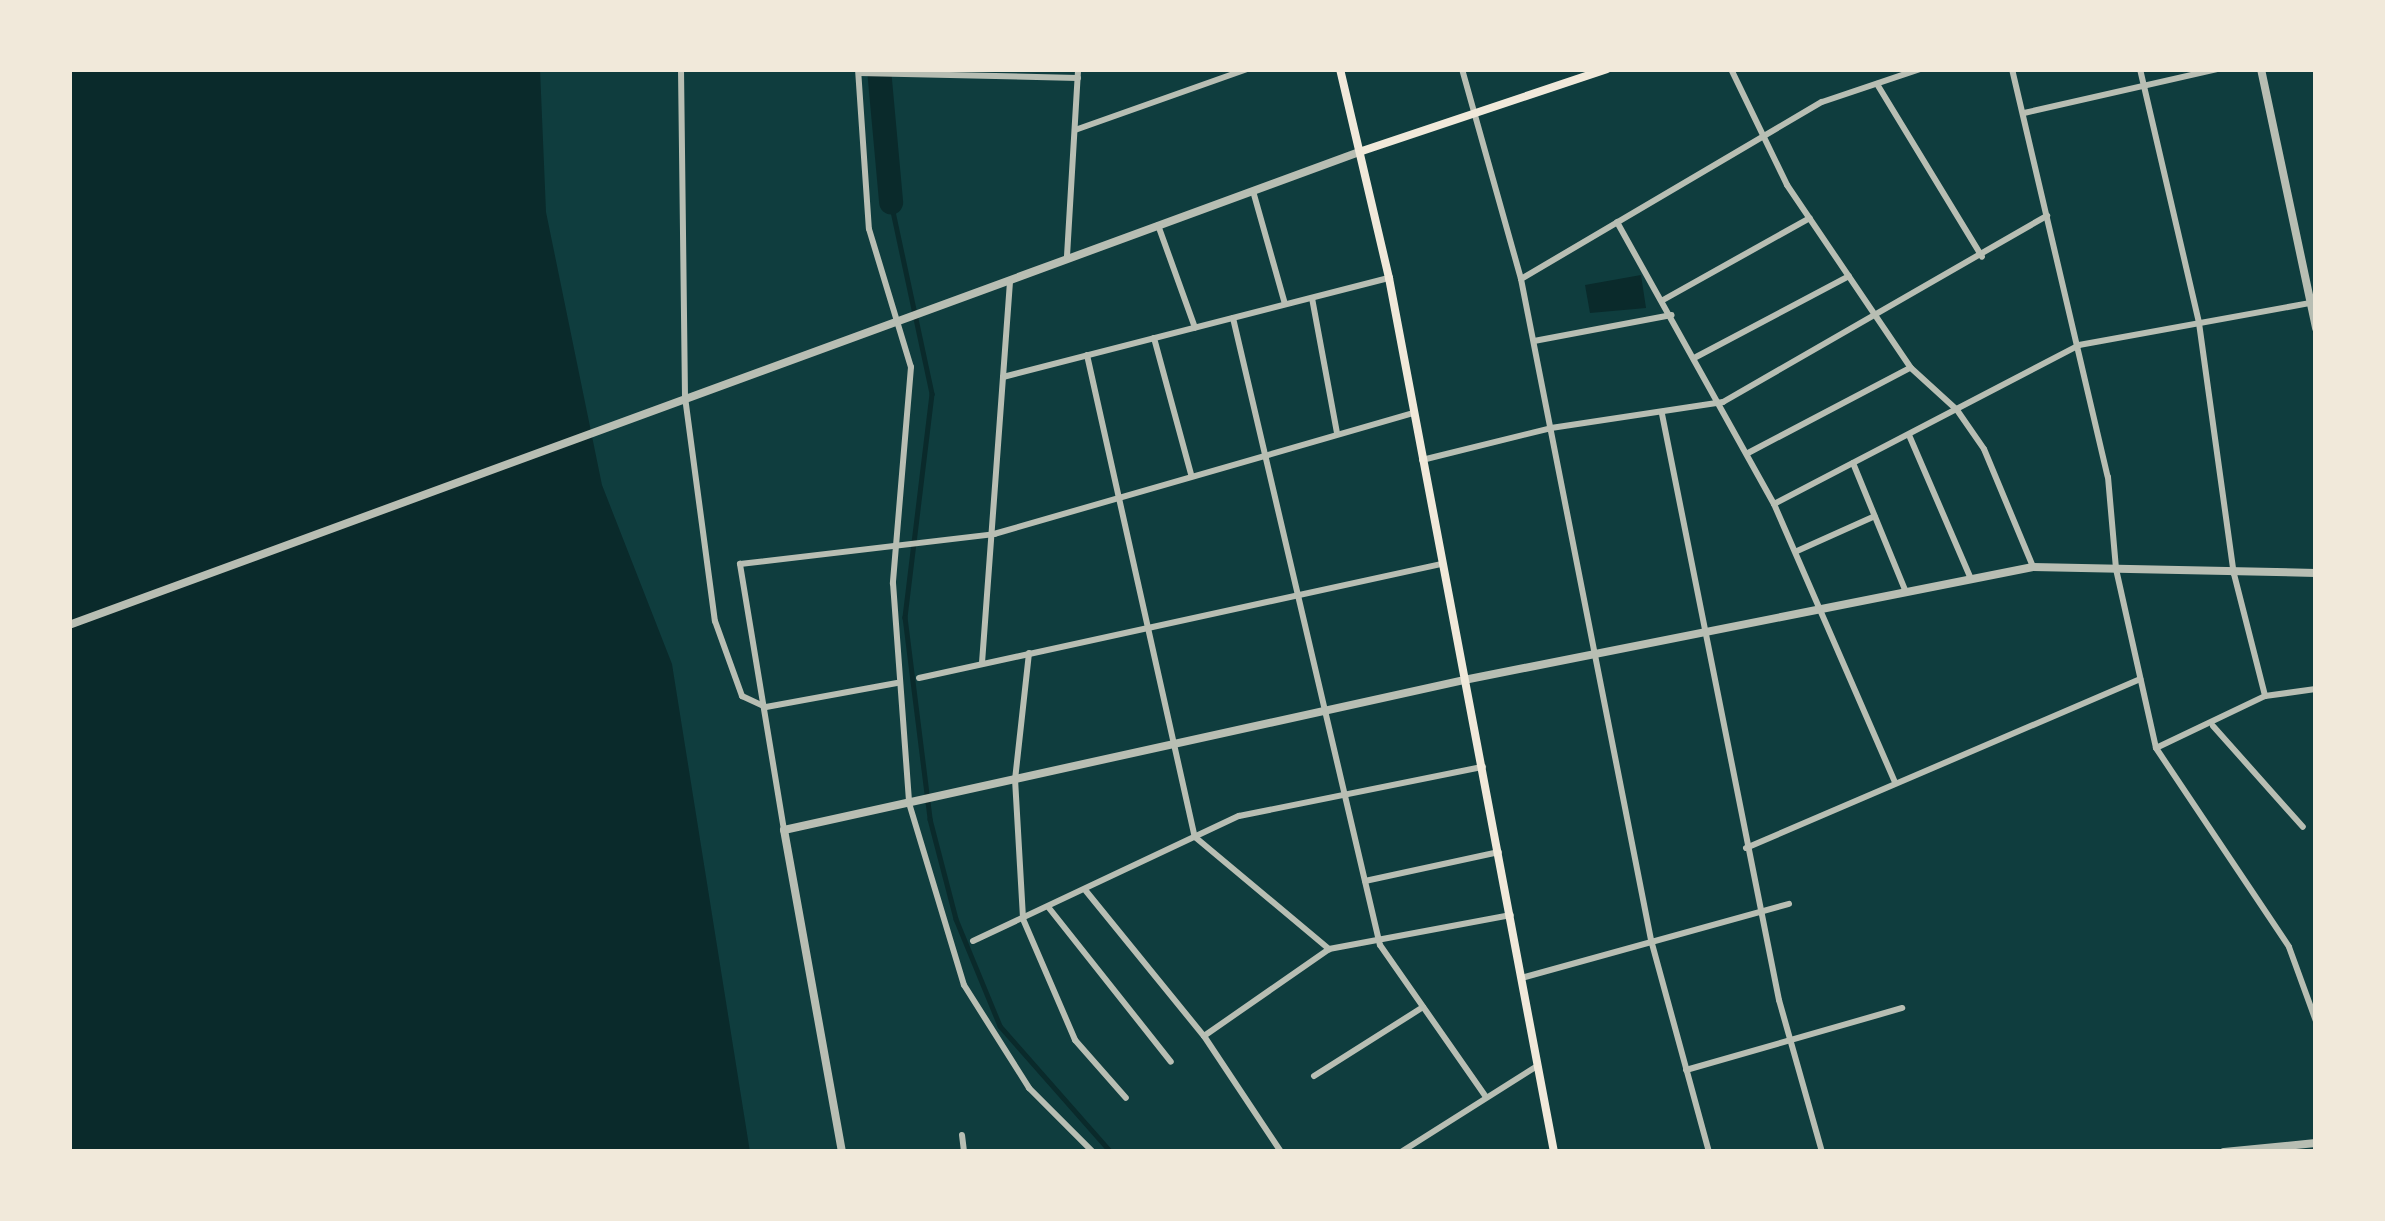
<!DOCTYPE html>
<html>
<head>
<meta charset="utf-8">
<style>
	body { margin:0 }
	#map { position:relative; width:2385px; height:1221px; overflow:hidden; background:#0f3d3e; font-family:"Crimson Pro",serif }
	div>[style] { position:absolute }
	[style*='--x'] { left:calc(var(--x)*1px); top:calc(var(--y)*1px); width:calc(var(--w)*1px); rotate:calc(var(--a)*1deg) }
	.water>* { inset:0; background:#0a2a2b }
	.stream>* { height:4.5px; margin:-2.25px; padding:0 2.25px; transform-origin:2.25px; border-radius:2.25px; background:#0a2a2b }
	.river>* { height:24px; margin:-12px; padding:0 12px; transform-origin:12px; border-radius:12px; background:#0a2a2b }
	.minor>* { height:6px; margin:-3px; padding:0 3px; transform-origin:3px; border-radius:3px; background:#b8beb3 }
	.tertiary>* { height:8px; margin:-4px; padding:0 4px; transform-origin:4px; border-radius:4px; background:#b8beb3 }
	.secondary>* { height:8px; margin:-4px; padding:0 4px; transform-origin:4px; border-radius:4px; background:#f1e9da }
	span { translate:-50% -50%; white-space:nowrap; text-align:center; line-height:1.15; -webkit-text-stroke:12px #f1e9da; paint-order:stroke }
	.frame { position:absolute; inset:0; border:72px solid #f1e9da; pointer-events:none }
</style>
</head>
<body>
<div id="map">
	<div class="water">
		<div style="clip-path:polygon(69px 69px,540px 69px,546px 212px,602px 485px,672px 664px,750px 1152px,69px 1152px)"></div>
		<div style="clip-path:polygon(1641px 275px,1646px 308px,1590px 313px,1585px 285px)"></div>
	</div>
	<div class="stream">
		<div style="--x:891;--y:202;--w:196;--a:77.9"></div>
		<div style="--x:932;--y:394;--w:225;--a:96.9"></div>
		<div style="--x:905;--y:617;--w:204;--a:82.9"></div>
		<div style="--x:930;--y:819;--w:103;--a:75.4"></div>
		<div style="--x:956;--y:919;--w:116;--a:67.6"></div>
		<div style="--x:1000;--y:1026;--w:168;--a:48.6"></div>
	</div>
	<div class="river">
		<div style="--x:879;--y:69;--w:134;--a:84.8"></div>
	</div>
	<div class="minor">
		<div style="--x:681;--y:69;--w:328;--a:89.3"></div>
		<div style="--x:685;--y:397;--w:226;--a:82.4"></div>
		<div style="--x:715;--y:621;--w:80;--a:70.2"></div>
		<div style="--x:742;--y:696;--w:26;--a:25"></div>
		<div style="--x:766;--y:707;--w:133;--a:-10.4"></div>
		<div style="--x:858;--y:69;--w:160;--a:86.1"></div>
		<div style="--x:869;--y:229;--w:144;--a:73.1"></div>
		<div style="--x:911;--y:367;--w:217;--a:94.8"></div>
		<div style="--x:893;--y:583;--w:221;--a:85.8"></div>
		<div style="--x:909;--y:803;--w:190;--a:73.2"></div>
		<div style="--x:964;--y:985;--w:122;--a:57.7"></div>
		<div style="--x:1029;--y:1088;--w:91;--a:45"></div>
		<div style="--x:1462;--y:69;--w:218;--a:74.3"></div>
		<div style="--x:1521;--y:279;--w:674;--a:78.87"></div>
		<div style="--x:1651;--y:940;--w:220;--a:74.7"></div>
		<div style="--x:1731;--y:69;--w:129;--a:64.2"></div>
		<div style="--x:1787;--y:185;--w:221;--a:55.9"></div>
		<div style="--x:1911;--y:368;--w:62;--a:42.4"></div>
		<div style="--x:1957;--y:410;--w:47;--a:55.3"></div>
		<div style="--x:1984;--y:449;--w:128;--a:67.4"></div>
		<div style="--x:2012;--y:69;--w:419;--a:76.8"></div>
		<div style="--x:2108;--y:477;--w:92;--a:85"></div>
		<div style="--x:2116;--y:569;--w:183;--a:77.4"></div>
		<div style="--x:2156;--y:748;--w:239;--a:56.2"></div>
		<div style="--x:2289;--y:947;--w:79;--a:70"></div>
		<div style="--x:2140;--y:69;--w:261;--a:76.9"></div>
		<div style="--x:2199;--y:323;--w:253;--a:82.1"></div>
		<div style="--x:2234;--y:574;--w:126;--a:75.7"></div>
		<div style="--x:859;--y:73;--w:219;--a:1.3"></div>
		<div style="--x:1877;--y:84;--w:202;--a:58.7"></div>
		<div style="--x:2024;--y:113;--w:198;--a:-12.8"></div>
		<div style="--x:1075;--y:130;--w:182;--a:-19.5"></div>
		<div style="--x:1253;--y:191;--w:117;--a:74.2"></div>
		<div style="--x:1617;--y:222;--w:323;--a:60.9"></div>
		<div style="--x:1774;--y:504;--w:303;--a:66.5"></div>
		<div style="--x:1158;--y:225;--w:109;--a:70.2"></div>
		<div style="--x:1067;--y:256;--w:187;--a:-86.6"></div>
		<div style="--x:1521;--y:279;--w:349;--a:-30.5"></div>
		<div style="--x:1822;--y:102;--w:103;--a:-18.6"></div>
		<div style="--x:1312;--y:298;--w:137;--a:79.5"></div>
		<div style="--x:1663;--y:300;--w:168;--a:-29.2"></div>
		<div style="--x:1233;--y:318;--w:644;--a:76.81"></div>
		<div style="--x:1380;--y:945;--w:185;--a:55.1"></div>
		<div style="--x:1154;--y:338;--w:141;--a:74.8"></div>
		<div style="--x:1534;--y:341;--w:140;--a:-10.7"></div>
		<div style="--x:1087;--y:355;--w:494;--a:77.4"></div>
		<div style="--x:1195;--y:837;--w:175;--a:39.9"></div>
		<div style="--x:1696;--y:357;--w:173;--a:-27.9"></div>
		<div style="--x:1003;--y:377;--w:398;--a:-14.4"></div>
		<div style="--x:1662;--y:414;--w:598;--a:78.71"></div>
		<div style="--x:1779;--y:1000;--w:158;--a:74.2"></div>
		<div style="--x:1909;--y:435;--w:157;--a:66.7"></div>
		<div style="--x:1748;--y:453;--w:183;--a:-27.7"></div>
		<div style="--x:1422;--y:460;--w:133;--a:-13.9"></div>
		<div style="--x:1551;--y:428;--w:174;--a:-8.6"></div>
		<div style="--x:1723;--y:402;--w:374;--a:-29.9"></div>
		<div style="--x:1853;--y:463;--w:139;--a:67.7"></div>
		<div style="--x:1774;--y:504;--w:344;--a:-27.5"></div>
		<div style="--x:2079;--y:345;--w:241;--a:-10.3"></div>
		<div style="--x:1797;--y:551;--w:85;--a:-24.2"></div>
		<div style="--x:1029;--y:653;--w:127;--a:96.3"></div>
		<div style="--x:1015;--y:779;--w:140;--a:86.7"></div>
		<div style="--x:1023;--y:919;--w:132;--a:66.7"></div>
		<div style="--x:1075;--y:1040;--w:77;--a:48.7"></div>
		<div style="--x:982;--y:663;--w:383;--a:-85.8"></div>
		<div style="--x:919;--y:678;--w:534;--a:-12.32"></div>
		<div style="--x:2213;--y:726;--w:135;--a:48.3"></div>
		<div style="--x:2156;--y:748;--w:121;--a:-25.5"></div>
		<div style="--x:2265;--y:696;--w:51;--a:-7.8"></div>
		<div style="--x:784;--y:830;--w:270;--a:-99.4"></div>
		<div style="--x:740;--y:564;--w:256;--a:-6.7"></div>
		<div style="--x:994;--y:534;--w:435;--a:-16.1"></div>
		<div style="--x:1746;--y:848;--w:429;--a:-23.2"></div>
		<div style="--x:1365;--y:881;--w:137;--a:-12.2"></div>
		<div style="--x:1086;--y:891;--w:187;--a:50.9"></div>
		<div style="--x:1204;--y:1036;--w:139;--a:56.4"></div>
		<div style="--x:1049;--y:908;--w:196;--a:51.6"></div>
		<div style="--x:973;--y:941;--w:294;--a:-25.2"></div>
		<div style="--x:1239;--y:816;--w:249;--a:-11.4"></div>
		<div style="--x:1525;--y:977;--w:274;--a:-15.5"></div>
		<div style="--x:1204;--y:1036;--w:152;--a:-34.8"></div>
		<div style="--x:1329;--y:949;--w:185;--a:-10.6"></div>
		<div style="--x:1686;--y:1070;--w:225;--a:-16"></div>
		<div style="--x:1314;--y:1076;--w:129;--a:-32.3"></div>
		<div style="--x:962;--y:1135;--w:17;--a:83"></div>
		<div style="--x:1401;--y:1152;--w:161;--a:-32.3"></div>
	</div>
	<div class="tertiary">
		<div style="--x:2261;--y:69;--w:265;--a:78"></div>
		<div style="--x:69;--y:625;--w:1377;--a:-20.13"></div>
		<div style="--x:842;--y:1152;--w:327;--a:-100.2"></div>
		<div style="--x:784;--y:830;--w:696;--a:-12.44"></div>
		<div style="--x:1464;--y:680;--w:580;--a:-11.23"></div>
		<div style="--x:2033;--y:567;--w:283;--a:1.2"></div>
		<div style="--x:2224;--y:1152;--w:92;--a:-5.6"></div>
	</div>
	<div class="secondary">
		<div style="--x:1340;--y:69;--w:215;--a:76.8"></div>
		<div style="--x:1389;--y:278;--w:889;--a:79.31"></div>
		<div style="--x:1362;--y:151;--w:258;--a:-18.5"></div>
	</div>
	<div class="frame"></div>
</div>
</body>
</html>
